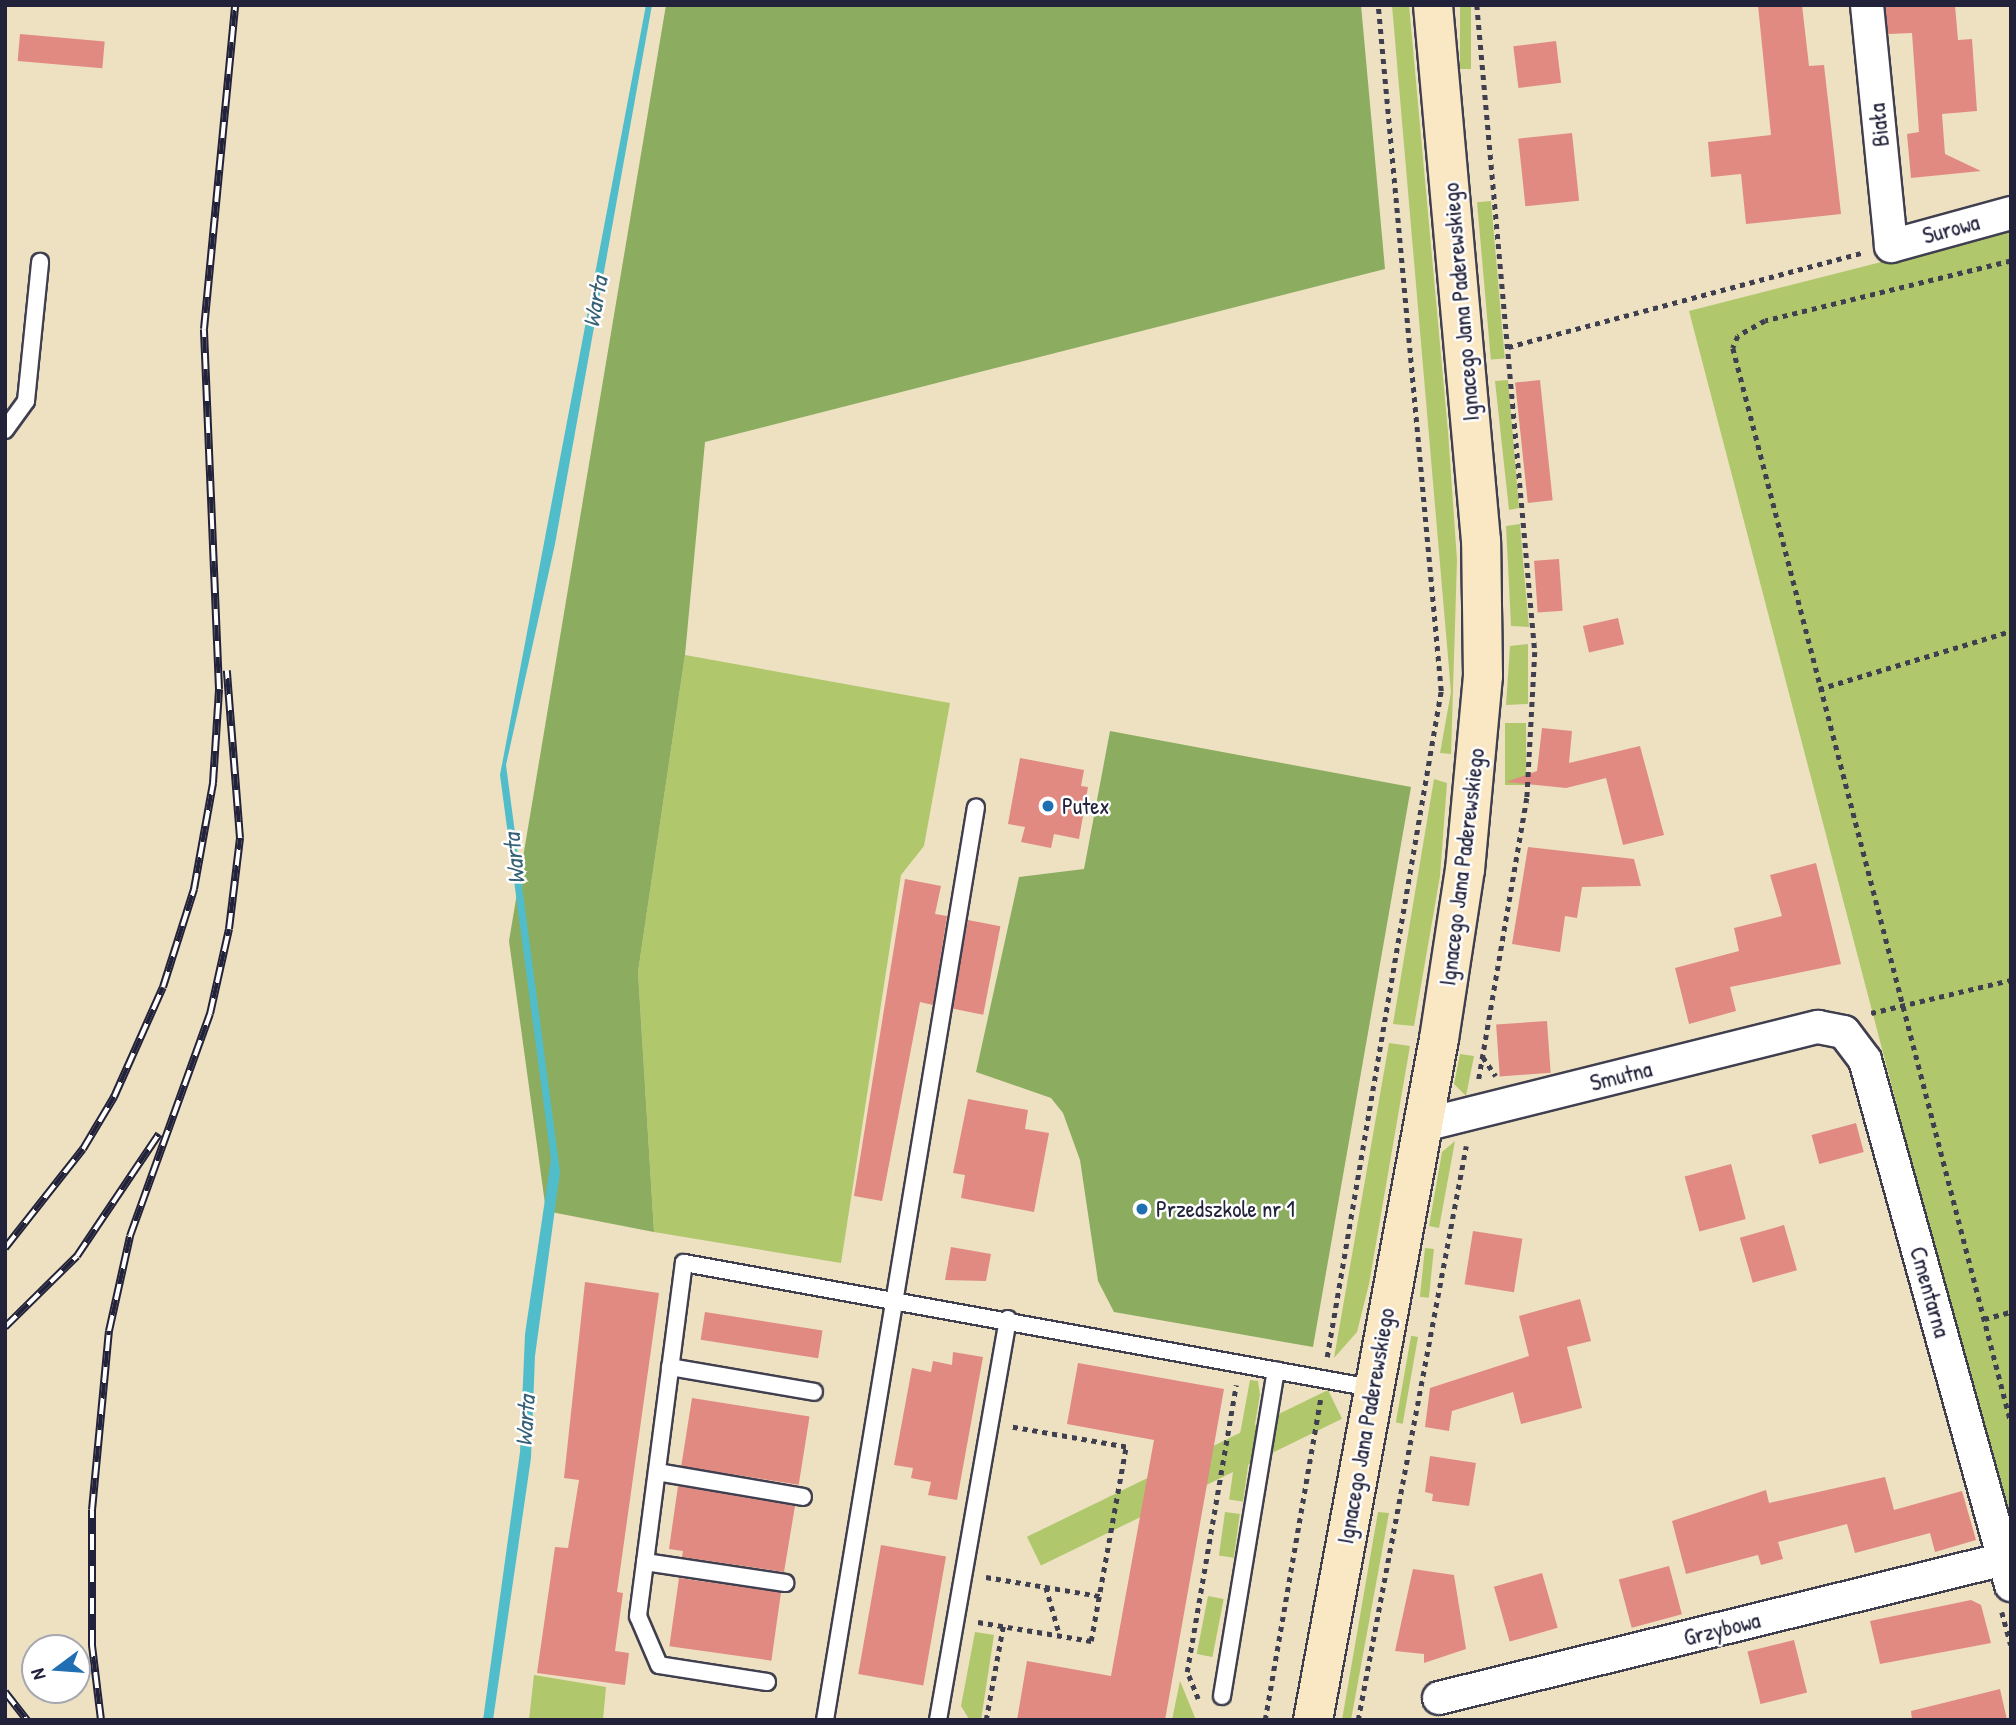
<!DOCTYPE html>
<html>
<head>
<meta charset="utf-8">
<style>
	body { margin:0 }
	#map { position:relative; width:2016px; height:1725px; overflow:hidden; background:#ede1c2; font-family:"Patrick Hand",sans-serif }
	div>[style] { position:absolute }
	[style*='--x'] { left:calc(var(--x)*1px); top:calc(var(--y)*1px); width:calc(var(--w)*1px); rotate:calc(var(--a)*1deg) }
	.green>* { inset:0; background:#b0c76c; transform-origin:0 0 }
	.forest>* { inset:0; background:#8cac60 }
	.water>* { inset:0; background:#51bdcb }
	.building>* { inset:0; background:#e18a82; transform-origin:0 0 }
	.path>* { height:4.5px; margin-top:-2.25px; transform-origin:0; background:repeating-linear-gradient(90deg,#403f4f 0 5px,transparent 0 10px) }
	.roads { filter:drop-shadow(2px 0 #403f4f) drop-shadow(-2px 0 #403f4f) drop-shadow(0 2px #403f4f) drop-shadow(0 -2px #403f4f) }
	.service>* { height:16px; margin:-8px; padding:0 8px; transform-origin:8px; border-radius:8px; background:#fff }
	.minor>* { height:32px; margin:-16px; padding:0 16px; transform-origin:16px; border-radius:16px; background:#fff }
	.secondary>* { height:38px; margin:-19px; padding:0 19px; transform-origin:19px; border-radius:19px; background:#fae7c3 }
	.rail>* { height:8px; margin-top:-4px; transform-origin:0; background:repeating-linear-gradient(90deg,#fff 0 16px,#22223b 0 32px); box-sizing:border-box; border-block:2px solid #22223b }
	.dots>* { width:19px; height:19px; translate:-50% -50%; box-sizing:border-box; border:4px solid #fff; border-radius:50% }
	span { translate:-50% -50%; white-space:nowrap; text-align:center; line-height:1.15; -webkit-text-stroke:5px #fff; paint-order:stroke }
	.street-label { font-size:23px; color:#22223b }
	.poi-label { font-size:23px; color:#22223b }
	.left { translate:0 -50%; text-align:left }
	.water-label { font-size:24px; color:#356075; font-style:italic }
	.frame { position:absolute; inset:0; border:7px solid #22223b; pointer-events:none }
	.north { position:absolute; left:21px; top:1634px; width:70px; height:70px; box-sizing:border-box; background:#fff; border:2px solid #a7a7b1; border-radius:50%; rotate:254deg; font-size:19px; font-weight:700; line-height:28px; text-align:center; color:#22223b }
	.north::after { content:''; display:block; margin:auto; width:24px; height:32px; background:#1f6fb2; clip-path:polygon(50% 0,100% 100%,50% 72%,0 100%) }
</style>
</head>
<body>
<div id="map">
	<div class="green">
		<div style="clip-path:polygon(1392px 5px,1409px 5px,1448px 432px,1457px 560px,1451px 754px,1440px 753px,1451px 692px)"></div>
		<div style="left:1460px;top:5px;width:11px;height:64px"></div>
		<div style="left:1491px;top:201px;width:158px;height:14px;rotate:85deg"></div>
		<div style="clip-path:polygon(2011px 229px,2011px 1542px,1689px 311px)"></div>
		<div style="clip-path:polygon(1508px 380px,1519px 508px,1509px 510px,1495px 381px)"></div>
		<div style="clip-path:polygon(1520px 524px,1524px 572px,1529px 627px,1511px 626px,1506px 526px)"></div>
		<div style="clip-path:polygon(1528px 644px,1528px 704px,1506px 705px,1510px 646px)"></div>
		<div style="clip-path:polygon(685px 655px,950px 703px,924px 846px,901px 875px,841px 1263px,654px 1232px,638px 972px)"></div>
		<div style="left:1505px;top:723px;width:21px;height:62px"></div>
		<div style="clip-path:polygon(1434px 779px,1447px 783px,1440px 876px,1414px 1026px,1393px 1024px)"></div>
		<div style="clip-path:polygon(1389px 1043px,1410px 1046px,1369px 1284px,1357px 1332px,1334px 1358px)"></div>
		<div style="clip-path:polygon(1460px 1054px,1474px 1056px,1466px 1096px,1454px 1084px)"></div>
		<div style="clip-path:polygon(1455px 1141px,1439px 1228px,1429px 1226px,1442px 1152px)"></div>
		<div style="left:1425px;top:1248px;width:9px;height:49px;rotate:6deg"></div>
		<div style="left:1418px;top:1337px;width:88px;height:7px;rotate:100deg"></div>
		<div style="clip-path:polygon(1250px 1380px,1258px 1381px,1260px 1395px,1251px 1447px,1238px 1445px)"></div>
		<div style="left:1328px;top:1390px;width:32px;height:335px;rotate:64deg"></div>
		<div style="left:1235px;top:1458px;width:14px;height:42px;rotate:8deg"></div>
		<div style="left:1225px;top:1512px;width:15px;height:44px;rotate:8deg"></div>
		<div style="clip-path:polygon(1378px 1512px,1389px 1513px,1351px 1720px,1342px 1720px)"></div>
		<div style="left:1208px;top:1596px;width:16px;height:59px;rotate:11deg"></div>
		<div style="clip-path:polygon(975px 1632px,994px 1635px,981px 1720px,969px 1719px,961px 1706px)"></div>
		<div style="clip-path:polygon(534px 1675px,606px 1687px,603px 1720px,529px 1720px)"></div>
		<div style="clip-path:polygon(1180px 1681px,1196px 1720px,1172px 1720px)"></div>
	</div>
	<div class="forest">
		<div style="clip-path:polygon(666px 5px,1361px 5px,1385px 269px,705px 442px,685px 655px,638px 972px,654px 1232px,546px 1211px,509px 941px)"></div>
		<div style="clip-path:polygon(1110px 731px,1411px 787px,1313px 1347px,1114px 1312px,1098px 1281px,1080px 1160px,1063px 1113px,1051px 1098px,976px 1072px,1019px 877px,1084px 869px)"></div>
	</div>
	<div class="water">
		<div style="clip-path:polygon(646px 5px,652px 5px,555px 544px,506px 765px,560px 1172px,535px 1356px,531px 1458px,493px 1720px,483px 1720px,520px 1452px,525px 1334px,551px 1159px,500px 775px)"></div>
	</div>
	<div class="building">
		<div style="clip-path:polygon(1758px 5px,1802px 5px,1809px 66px,1824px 65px,1841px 214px,1746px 224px,1741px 174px,1711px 177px,1708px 142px,1771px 135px)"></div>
		<div style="clip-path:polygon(1885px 5px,1955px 5px,1958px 40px,1972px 39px,1977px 111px,1942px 114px,1945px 154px,1981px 171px,1911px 178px,1907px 134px,1919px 132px,1912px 33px,1888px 34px)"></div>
		<div style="left:20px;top:34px;width:85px;height:27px;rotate:5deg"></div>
		<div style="left:1556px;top:41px;width:42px;height:43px;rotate:83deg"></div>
		<div style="left:1572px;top:133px;width:68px;height:54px;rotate:84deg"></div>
		<div style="left:1540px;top:380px;width:121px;height:25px;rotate:84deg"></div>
		<div style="left:1559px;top:559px;width:52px;height:25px;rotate:86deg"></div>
		<div style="left:1618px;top:618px;width:27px;height:36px;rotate:77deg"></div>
		<div style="clip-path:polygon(1542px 728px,1572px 731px,1569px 763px,1640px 746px,1664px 835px,1623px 845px,1606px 778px,1566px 788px,1506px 782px,1537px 771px)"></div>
		<div style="clip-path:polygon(1020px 758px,1084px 770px,1081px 786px,1088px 787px,1079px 839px,1054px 834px,1051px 848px,1021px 842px,1025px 827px,1008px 824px)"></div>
		<div style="clip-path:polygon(1528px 847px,1634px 859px,1641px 886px,1582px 887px,1577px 918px,1565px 916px,1560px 952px,1512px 944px)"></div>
		<div style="clip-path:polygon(1816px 863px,1841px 964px,1730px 987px,1736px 1011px,1689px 1024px,1675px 968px,1739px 951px,1734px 928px,1782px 916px,1770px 875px)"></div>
		<div style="clip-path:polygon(905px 879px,941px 886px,935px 914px,947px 916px,933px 1005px,920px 1002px,882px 1201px,854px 1196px)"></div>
		<div style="left:968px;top:920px;width:33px;height:90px;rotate:11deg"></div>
		<div style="left:1547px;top:1021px;width:52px;height:51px;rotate:86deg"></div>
		<div style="clip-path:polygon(968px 1099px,1028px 1110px,1025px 1129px,1049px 1133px,1034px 1212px,961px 1198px,965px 1175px,953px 1173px)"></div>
		<div style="left:1856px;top:1123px;width:30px;height:46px;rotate:75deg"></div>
		<div style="left:1731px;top:1164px;width:57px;height:48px;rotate:75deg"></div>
		<div style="left:1784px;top:1225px;width:47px;height:46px;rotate:74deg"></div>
		<div style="left:1473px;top:1231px;width:50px;height:54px;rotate:9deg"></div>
		<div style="clip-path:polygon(951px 1247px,991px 1254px,986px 1281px,945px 1280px)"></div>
		<div style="clip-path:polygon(585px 1282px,659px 1293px,617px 1592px,623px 1593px,615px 1651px,629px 1653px,625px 1685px,537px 1673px,555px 1547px,568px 1548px,579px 1480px,564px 1478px)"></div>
		<div style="clip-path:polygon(1580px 1299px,1591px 1341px,1567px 1347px,1582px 1408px,1521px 1424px,1513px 1392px,1452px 1411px,1449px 1431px,1425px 1427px,1430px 1388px,1529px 1356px,1519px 1316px)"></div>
		<div style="left:705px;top:1312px;width:119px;height:28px;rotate:9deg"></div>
		<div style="clip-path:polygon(953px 1352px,983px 1357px,957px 1500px,928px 1495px,931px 1482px,911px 1478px,913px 1468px,894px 1465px,912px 1368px,931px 1372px,933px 1361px,952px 1365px)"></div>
		<div style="clip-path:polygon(1078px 1363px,1224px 1389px,1165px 1720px,1017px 1720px,1027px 1661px,1111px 1676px,1154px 1440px,1067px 1424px)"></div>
		<div style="left:692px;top:1398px;width:119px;height:69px;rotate:9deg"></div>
		<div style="clip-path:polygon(1430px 1456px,1476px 1463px,1469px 1506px,1432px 1501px,1433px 1494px,1425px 1492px)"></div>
		<div style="clip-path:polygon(1885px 1477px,1894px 1510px,1962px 1491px,1976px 1540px,1935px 1552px,1930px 1533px,1855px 1553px,1847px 1524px,1778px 1542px,1783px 1559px,1761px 1565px,1758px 1555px,1686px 1574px,1672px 1521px,1766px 1490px,1769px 1503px)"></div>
		<div style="clip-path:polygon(678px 1486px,795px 1506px,784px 1572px,682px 1557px,683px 1551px,669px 1549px)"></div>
		<div style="left:881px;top:1545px;width:66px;height:131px;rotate:10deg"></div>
		<div style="left:1669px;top:1566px;width:50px;height:52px;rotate:75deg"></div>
		<div style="clip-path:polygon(1413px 1569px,1454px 1575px,1466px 1649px,1424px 1663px,1424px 1654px,1395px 1651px)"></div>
		<div style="left:1542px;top:1573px;width:57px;height:50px;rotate:74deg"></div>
		<div style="left:679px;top:1578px;width:103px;height:69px;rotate:8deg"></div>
		<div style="clip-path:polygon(1971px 1600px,1981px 1605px,1991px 1643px,1880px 1664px,1870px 1621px)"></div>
		<div style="left:1794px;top:1640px;width:54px;height:48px;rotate:76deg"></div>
		<div style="clip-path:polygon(2000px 1689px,2007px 1720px,1912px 1720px,1911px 1711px)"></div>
	</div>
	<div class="path">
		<div style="--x:1477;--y:5;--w:650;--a:84.88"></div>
		<div style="--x:1535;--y:652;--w:146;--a:93.1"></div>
		<div style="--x:1527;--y:798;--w:285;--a:99.7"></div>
		<div style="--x:2011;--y:261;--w:253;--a:166.3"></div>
		<div style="--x:1765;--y:321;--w:31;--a:151"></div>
		<div style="--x:1738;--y:336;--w:13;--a:113"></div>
		<div style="--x:1733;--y:348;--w:1110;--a:75.5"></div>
		<div style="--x:1508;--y:347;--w:366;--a:-14.9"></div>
		<div style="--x:1819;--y:689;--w:201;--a:-16.8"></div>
		<div style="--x:1871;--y:1013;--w:144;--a:-13.3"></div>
		<div style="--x:1483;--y:1057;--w:23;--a:56"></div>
		<div style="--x:1984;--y:1319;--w:28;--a:-15"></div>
		<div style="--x:1327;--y:1357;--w:676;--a:-80.29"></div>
		<div style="--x:1441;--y:691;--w:689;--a:-95.25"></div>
		<div style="--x:986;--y:1577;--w:116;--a:9.5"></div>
		<div style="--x:1046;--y:1587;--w:51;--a:74.1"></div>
		<div style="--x:2002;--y:1612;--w:34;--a:75"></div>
		<div style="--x:978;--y:1622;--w:115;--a:9.5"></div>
		<div style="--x:1091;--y:1641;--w:197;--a:-79.8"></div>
		<div style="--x:1126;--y:1447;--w:117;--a:-170.1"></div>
		<div style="--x:1198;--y:1699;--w:29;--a:-112"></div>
		<div style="--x:1187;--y:1672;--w:291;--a:-80.3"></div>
		<div style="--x:986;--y:1720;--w:96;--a:-79.7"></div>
		<div style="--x:1265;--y:1720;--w:325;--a:-80.2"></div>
		<div style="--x:1358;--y:1720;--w:584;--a:-79.34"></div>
	</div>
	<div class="roads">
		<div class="service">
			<div style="--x:5;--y:430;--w:36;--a:-54"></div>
			<div style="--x:26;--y:401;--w:140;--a:-84.2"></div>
			<div style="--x:670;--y:1367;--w:146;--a:9.8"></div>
			<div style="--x:657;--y:1472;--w:148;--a:9.7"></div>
			<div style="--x:645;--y:1562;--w:142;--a:8.5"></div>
			<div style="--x:767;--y:1682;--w:109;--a:-171.1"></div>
			<div style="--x:659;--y:1665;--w:53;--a:-113.2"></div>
			<div style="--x:638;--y:1616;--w:356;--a:-82.6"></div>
			<div style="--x:684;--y:1263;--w:699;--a:10.3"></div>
			<div style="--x:1222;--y:1696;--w:330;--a:-80.6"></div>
			<div style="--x:825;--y:1720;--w:925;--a:-80.61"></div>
			<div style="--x:938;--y:1720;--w:407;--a:-80.1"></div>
		</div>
		<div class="minor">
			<div style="--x:1867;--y:5;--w:242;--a:84.3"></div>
			<div style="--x:1891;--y:246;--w:124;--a:-15.4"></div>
			<div style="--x:1424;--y:1125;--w:406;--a:-14"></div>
			<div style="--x:1818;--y:1027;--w:26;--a:11"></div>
			<div style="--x:1844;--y:1032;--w:35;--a:53"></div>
			<div style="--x:1865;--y:1060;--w:545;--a:74.46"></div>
			<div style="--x:1439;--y:1698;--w:582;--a:-13.82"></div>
		</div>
		<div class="secondary">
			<div style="--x:1313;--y:1720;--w:693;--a:-79.52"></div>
			<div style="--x:1439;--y:1039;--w:171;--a:-81.3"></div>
			<div style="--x:1465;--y:870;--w:195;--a:-84.7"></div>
			<div style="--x:1483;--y:676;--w:135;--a:-90.8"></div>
			<div style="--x:1481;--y:541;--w:538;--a:-95.12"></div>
		</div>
	</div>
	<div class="rail">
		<div style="--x:5;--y:1248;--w:126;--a:-51.8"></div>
		<div style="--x:83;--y:1149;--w:61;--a:-59.2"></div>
		<div style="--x:114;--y:1097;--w:120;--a:-66"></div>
		<div style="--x:163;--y:987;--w:103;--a:-72.4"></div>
		<div style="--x:194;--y:889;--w:108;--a:-79.8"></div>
		<div style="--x:213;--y:783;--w:94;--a:-86.3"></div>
		<div style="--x:219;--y:689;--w:360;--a:-92.4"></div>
		<div style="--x:204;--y:329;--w:325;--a:-84.5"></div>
		<div style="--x:5;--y:1327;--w:101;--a:-44.6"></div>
		<div style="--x:77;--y:1256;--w:147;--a:-56.1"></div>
		<div style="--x:5;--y:1692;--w:36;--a:52"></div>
		<div style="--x:101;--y:1720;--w:75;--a:-96.9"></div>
		<div style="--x:92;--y:1646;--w:136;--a:-90"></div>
		<div style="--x:92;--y:1510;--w:180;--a:-84.6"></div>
		<div style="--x:109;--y:1331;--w:97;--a:-77.5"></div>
		<div style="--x:130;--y:1236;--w:236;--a:-70.2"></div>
		<div style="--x:210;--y:1014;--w:87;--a:-77.4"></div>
		<div style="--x:229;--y:929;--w:92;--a:-83.1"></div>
		<div style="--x:240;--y:838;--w:168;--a:-94.5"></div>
	</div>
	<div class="dots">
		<div style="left:1048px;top:806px;background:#1f6fb2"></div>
		<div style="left:1142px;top:1209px;background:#1f6fb2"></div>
	</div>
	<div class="street-label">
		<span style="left:1879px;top:125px;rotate:-96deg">Biała</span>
		<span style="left:1951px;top:229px;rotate:-15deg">Surowa</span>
		<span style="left:1461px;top:302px;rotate:-95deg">Ignacego Jana Paderewskiego</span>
		<span style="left:1462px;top:867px;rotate:-83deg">Ignacego Jana Paderewskiego</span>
		<span style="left:1621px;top:1076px;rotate:-14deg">Smutna</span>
		<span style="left:1930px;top:1292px;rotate:74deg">Cmentarna</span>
		<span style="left:1366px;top:1426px;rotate:-80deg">Ignacego Jana Paderewskiego</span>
		<span style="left:1722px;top:1629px;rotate:-14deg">Grzybowa</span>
	</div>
	<div class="poi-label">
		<span class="left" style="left:1062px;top:806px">Putex</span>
		<span class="left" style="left:1156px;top:1209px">Przedszkole nr 1</span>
	</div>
	<div class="water-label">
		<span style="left:595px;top:302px;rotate:-80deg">Warta</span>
		<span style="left:514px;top:859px;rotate:-96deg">Warta</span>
		<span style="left:525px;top:1421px;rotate:-86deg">Warta</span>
	</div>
	<div class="frame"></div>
	<div class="north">N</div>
</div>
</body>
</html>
